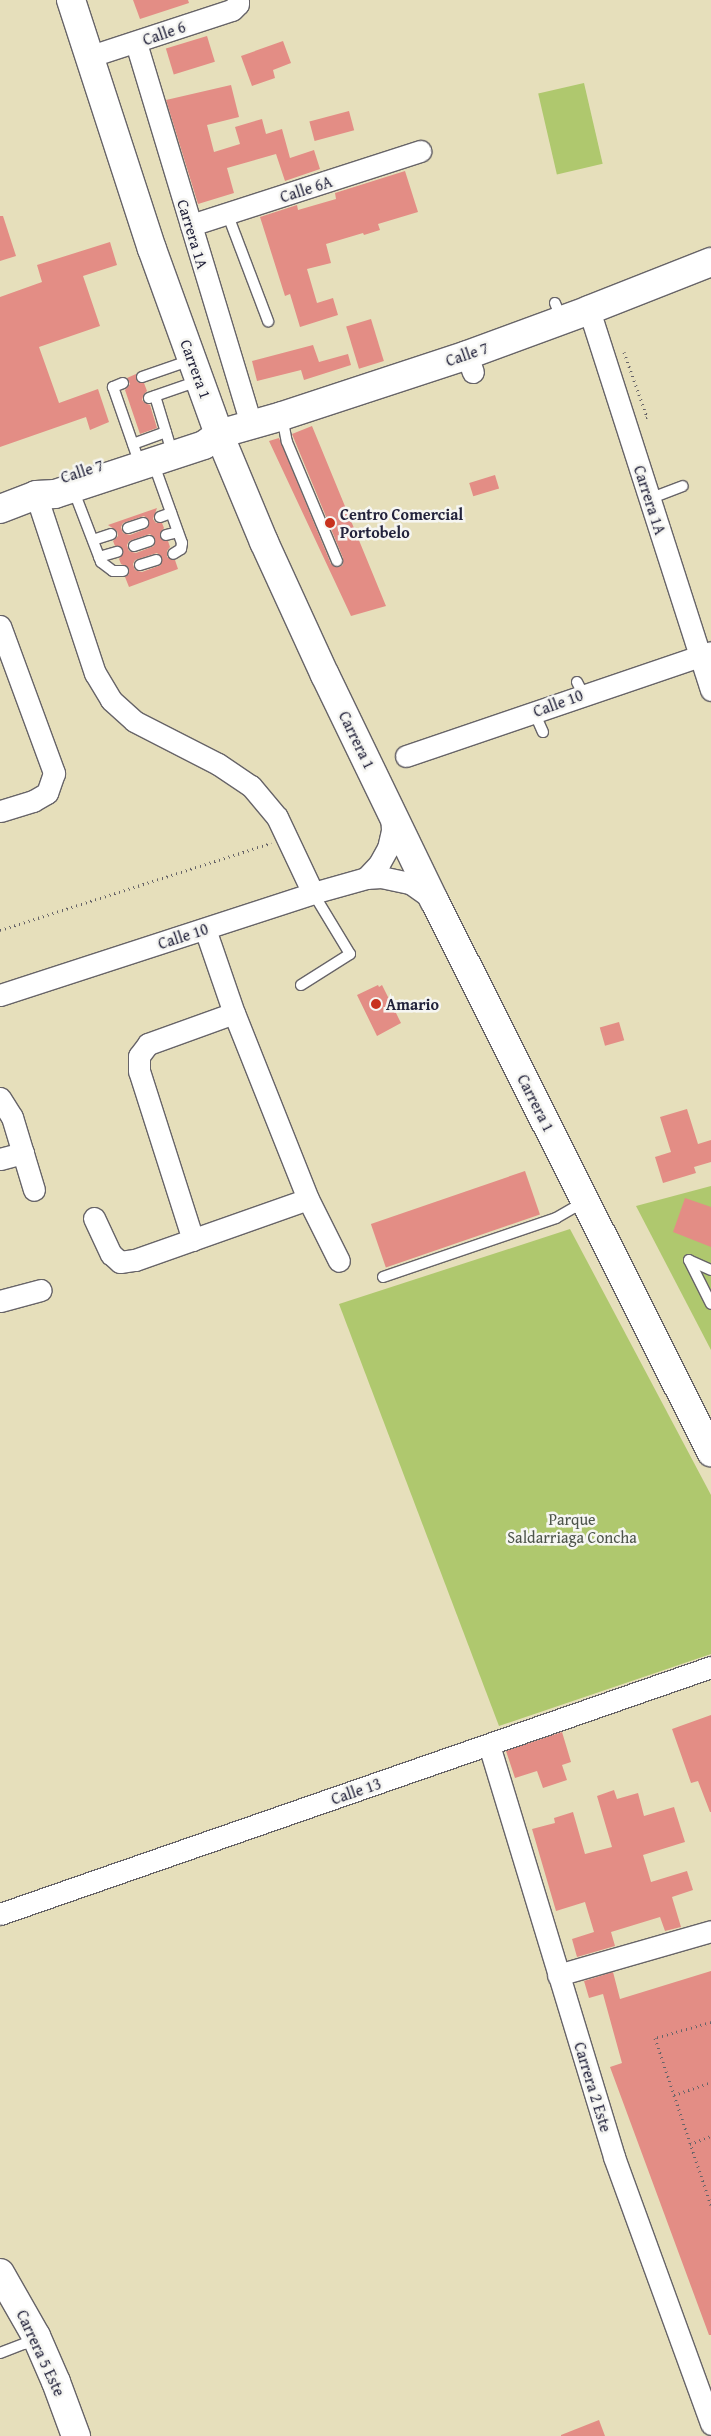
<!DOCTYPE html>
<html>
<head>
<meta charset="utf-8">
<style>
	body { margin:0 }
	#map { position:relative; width:711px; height:2436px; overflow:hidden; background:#e6dfbb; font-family:"Gentium Book Plus",serif }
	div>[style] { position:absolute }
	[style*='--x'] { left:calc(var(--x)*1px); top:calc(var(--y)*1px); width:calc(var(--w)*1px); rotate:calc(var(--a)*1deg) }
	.green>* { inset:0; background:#afc86e; transform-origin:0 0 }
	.building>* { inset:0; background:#e38d85; transform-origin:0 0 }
	.path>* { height:3px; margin-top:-1.5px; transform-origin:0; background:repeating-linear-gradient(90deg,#676468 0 1px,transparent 0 5px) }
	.roads { filter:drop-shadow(1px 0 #676468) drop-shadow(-1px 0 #676468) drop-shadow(0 1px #676468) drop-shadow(0 -1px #676468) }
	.lane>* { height:10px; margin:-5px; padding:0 5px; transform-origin:5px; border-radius:5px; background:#fff }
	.street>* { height:21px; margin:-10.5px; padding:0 10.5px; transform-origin:10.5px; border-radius:10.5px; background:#fff }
	.secondary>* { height:28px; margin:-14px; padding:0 14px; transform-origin:14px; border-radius:14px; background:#fff }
	.primary>* { height:28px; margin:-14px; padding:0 14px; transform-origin:14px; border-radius:14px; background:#fff }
	.dots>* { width:14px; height:14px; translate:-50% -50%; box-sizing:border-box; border:2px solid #f6f6f2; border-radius:50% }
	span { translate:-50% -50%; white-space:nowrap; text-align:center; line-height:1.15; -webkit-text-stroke:5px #f6f6f2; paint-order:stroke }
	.street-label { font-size:16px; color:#22223b }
	.poi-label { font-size:16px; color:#22223b; font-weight:700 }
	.left { translate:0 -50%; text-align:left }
	.park-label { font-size:16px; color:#4c544a }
</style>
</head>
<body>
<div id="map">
	<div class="green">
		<div style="left:584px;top:83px;width:83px;height:47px;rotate:77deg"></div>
		<div style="clip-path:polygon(711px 1186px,711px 1350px,636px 1206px)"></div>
		<div style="clip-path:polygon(570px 1229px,711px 1495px,711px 1654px,499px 1726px,339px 1304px)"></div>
	</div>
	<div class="building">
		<div style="clip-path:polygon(133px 0,188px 0,189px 3px,140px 19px)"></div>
		<div style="left:207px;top:36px;width:27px;height:43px;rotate:73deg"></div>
		<div style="clip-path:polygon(283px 41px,291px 63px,273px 70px,275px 78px,252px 86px,241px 56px)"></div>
		<div style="clip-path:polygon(231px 85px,239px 117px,207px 125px,214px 152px,240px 144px,235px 127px,262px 119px,266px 134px,282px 129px,290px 158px,314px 150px,320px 169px,285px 181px,276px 154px,227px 168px,234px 193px,198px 204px,166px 100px)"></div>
		<div style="left:349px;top:111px;width:20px;height:41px;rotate:75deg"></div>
		<div style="clip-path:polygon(405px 171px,418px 212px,378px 224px,380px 230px,364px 235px,363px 233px,326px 244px,331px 263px,307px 269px,317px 303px,333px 298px,338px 315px,300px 327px,290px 294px,285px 296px,260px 217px,297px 205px,298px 210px,336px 199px,335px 193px)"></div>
		<div style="clip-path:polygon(0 216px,3px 216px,16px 256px,0 261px)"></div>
		<div style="clip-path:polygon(110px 242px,117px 265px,83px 276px,100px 326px,39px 347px,59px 403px,98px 389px,109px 422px,90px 430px,86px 417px,0 447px,0 297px,42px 282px,37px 265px)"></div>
		<div style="left:371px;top:319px;width:44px;height:26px;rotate:73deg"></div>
		<div style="clip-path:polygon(313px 345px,319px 362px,348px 354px,351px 365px,304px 380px,301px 370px,257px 381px,252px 361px)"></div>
		<div style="clip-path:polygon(136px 374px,137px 382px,144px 383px,147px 391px,144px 394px,142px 400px,145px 403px,150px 405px,157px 428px,140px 434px,125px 390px,130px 384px,127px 378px)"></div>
		<div style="clip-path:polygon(312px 426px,386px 606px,351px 616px,269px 441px,279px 438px,331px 564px,339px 567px,343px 565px,343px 558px,292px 434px)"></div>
		<div style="left:495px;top:475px;width:14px;height:27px;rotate:73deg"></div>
		<div style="clip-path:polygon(evenodd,157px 508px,153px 519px,156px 523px,162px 523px,164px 528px,160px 533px,160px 537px,164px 541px,168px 541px,170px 547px,167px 551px,167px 557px,175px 560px,178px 569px,129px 587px,125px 577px,129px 574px,129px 568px,121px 564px,119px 559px,123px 554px,123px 550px,119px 546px,115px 546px,113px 541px,118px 536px,117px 531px,108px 525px,157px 508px,144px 516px,149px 520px,148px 528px,130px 535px,123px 533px,121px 527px,123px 523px,144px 516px,157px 508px,150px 534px,155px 538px,154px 546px,136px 553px,129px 551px,127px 545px,129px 541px,150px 534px,157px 508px,157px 553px,162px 558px,161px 565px,142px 572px,135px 570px,133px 564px,135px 560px,157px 553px)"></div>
		<div style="clip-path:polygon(378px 985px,379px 987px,382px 985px,401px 1023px,377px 1036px,357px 995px)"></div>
		<div style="left:619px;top:1022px;width:19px;height:20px;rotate:74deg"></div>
		<div style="clip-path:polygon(687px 1109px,698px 1144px,711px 1140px,711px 1162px,694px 1167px,696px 1173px,663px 1183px,655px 1157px,671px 1152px,660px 1117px)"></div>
		<div style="left:525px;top:1171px;width:46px;height:163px;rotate:71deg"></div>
		<div style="clip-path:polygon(685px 1198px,711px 1207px,711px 1247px,673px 1232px)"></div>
		<div style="clip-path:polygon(711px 1715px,711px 1812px,710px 1812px,698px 1781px,691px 1783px,672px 1729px)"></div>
		<div style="clip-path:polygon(562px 1732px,571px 1762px,562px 1765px,567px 1780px,543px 1788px,537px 1771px,515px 1778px,506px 1751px)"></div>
		<div style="clip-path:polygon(614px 1790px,617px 1799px,638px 1793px,644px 1816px,674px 1807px,685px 1842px,643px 1855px,651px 1882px,687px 1871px,693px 1890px,672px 1897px,681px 1927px,665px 1931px,660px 1917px,611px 1932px,615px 1946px,577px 1957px,572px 1939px,594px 1932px,585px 1902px,556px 1911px,532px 1829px,555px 1823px,554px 1818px,573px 1812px,585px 1854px,612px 1847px,597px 1796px)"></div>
		<div style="clip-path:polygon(711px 1971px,711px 2335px,709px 2335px,610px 2067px,622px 2063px,603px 1994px,589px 1998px,584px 1981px,613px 1972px,620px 1999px)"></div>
		<div style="clip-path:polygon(599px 2420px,605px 2436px,561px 2436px,561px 2435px)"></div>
	</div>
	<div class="path">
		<div style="--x:624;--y:352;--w:69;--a:70.5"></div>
		<div style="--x:647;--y:417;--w:4;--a:153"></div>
		<div style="--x:0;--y:930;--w:285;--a:-17.8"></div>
		<div style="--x:711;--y:2022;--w:58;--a:164.1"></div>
		<div style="--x:655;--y:2038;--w:176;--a:71.5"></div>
		<div style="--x:674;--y:2095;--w:39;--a:-19"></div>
		<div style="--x:690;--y:2144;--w:22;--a:-21"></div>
	</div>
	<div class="roads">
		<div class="lane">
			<div style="--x:227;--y:213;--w:116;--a:69.2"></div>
			<div style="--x:555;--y:303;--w:16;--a:68"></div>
			<div style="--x:142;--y:377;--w:52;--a:-19.1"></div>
			<div style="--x:123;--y:383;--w:11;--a:158"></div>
			<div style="--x:113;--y:387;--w:70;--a:70.8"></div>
			<div style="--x:155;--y:396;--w:48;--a:73.1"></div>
			<div style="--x:149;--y:398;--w:52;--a:-19.1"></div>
			<div style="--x:282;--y:417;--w:25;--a:79"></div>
			<div style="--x:287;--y:442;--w:129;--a:67.2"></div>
			<div style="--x:133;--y:444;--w:35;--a:-20"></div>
			<div style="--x:153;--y:462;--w:86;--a:70.3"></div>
			<div style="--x:182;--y:543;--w:6;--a:99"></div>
			<div style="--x:181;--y:549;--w:9;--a:148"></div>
			<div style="--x:73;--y:489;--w:78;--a:69"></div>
			<div style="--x:101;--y:562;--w:15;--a:37"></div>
			<div style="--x:113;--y:571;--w:10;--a:0"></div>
			<div style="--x:649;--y:499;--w:36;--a:-21"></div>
			<div style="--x:160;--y:517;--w:12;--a:-20"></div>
			<div style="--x:128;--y:528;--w:16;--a:-18"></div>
			<div style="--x:166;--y:535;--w:12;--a:-14"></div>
			<div style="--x:93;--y:540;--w:19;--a:-18"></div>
			<div style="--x:134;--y:546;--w:16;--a:-18"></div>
			<div style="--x:99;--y:557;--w:19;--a:-16"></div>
			<div style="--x:140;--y:565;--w:17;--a:-17"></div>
			<div style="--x:577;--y:682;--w:13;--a:63"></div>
			<div style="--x:534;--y:712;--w:22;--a:66"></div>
			<div style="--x:301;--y:985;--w:58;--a:-32.3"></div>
			<div style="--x:350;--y:954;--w:71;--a:-121.2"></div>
			<div style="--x:711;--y:1270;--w:24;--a:-156"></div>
			<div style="--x:689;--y:1260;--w:49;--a:63.4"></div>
			<div style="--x:383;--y:1277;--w:183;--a:-18.8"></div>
			<div style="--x:556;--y:1218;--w:32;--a:-30"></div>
			<div style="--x:0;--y:2353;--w:26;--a:-21"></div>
			<div style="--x:24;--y:2344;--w:13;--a:-32"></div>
		</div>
		<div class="street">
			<div style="--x:136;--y:43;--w:399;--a:73.2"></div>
			<div style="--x:88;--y:57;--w:151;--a:-18.1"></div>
			<div style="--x:232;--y:10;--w:8;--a:-45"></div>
			<div style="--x:238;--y:4;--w:4;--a:-90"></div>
			<div style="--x:191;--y:225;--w:241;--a:-17.9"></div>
			<div style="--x:589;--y:310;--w:399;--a:72.2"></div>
			<div style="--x:467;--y:355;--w:18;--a:71"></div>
			<div style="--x:36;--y:495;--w:188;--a:71.7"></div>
			<div style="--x:95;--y:673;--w:31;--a:59"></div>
			<div style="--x:111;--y:700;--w:31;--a:42"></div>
			<div style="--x:134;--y:721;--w:94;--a:27.1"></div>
			<div style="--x:218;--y:764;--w:40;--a:34"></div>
			<div style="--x:251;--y:786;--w:40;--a:50"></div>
			<div style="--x:277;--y:817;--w:84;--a:64.7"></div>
			<div style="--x:0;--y:626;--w:157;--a:69.8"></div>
			<div style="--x:54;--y:773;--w:21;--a:109"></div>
			<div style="--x:47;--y:793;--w:16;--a:150"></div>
			<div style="--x:33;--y:801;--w:34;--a:163"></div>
			<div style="--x:406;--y:756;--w:322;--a:-18.8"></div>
			<div style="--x:366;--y:878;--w:19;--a:-47"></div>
			<div style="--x:379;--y:864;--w:18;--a:-61"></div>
			<div style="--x:388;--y:848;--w:18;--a:-77"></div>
			<div style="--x:392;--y:830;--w:19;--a:-93"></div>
			<div style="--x:205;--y:929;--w:89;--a:71"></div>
			<div style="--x:234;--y:1013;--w:200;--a:68.3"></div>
			<div style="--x:308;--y:1199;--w:69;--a:63.4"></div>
			<div style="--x:0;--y:995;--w:329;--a:-18"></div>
			<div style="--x:313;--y:893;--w:55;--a:-15.8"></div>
			<div style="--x:366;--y:878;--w:15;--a:-4"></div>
			<div style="--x:381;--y:877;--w:30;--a:12"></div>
			<div style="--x:410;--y:883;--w:29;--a:35"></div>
			<div style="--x:0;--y:1098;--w:22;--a:58"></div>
			<div style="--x:12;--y:1117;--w:76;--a:73.2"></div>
			<div style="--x:0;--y:1159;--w:24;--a:-15"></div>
			<div style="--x:94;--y:1218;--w:40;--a:65"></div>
			<div style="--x:111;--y:1254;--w:12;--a:42"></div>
			<div style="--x:120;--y:1262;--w:15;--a:-8"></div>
			<div style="--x:135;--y:1260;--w:183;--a:-19.4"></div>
			<div style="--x:193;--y:1240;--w:177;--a:-107.7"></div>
			<div style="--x:139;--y:1071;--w:15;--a:-90"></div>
			<div style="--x:139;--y:1056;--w:15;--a:-53"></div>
			<div style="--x:148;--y:1044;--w:91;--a:-19.8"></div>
			<div style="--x:0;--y:1301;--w:42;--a:-15"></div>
			<div style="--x:489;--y:1745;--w:431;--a:73.1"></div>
			<div style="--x:614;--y:2157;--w:284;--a:70"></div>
			<div style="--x:0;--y:1914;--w:753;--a:-19.16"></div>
			<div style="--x:558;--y:1975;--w:159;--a:-16"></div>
		</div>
		<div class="secondary">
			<div style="--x:0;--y:509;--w:39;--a:-21"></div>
			<div style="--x:36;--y:495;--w:19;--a:-3"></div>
			<div style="--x:55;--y:494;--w:157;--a:-18.2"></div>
			<div style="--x:204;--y:445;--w:19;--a:-36"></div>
			<div style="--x:219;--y:434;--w:66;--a:-15.9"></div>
			<div style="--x:282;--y:416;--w:195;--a:-18.2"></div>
			<div style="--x:467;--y:355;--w:130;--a:-20.2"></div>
			<div style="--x:589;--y:310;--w:131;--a:-21.5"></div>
			<div style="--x:0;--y:2273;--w:73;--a:60.3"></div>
			<div style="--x:36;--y:2336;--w:50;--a:66.5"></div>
			<div style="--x:56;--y:2382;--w:58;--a:69.7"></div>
		</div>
		<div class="primary">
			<div style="--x:71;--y:0;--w:262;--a:72"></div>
			<div style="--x:152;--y:249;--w:197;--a:70.1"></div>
			<div style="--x:219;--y:434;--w:117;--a:67.4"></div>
			<div style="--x:264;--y:542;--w:146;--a:65.4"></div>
			<div style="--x:325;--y:675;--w:250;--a:64.2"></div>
			<div style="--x:434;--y:900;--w:618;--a:63.35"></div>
		</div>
	</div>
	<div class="dots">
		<div style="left:330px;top:523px;background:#c8321e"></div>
		<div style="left:376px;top:1004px;background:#c8321e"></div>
	</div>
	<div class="street-label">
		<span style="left:164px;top:33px;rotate:-19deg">Calle 6</span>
		<span style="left:306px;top:189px;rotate:-18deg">Calle 6A</span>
		<span style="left:193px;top:234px;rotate:73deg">Carrera 1A</span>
		<span style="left:467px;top:354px;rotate:-19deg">Calle 7</span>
		<span style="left:196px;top:369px;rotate:70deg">Carrera 1</span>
		<span style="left:82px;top:471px;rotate:-18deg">Calle 7</span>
		<span style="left:650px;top:500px;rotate:72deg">Carrera 1A</span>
		<span style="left:558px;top:703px;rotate:-20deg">Calle 10</span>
		<span style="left:357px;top:740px;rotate:64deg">Carrera 1</span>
		<span style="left:183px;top:936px;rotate:-18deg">Calle 10</span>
		<span style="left:536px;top:1103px;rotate:63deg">Carrera 1</span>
		<span style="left:356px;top:1791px;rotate:-19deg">Calle 13</span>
		<span style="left:593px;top:2087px;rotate:73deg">Carrera 2 Este</span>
		<span style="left:41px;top:2353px;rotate:65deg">Carrera 5 Este</span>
	</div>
	<div class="poi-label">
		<span class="left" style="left:340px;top:523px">Centro Comercial<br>Portobelo</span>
		<span class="left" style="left:386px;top:1004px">Amario</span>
	</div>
	<div class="park-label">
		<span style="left:572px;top:1528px">Parque<br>Saldarriaga Concha</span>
	</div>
</div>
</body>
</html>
